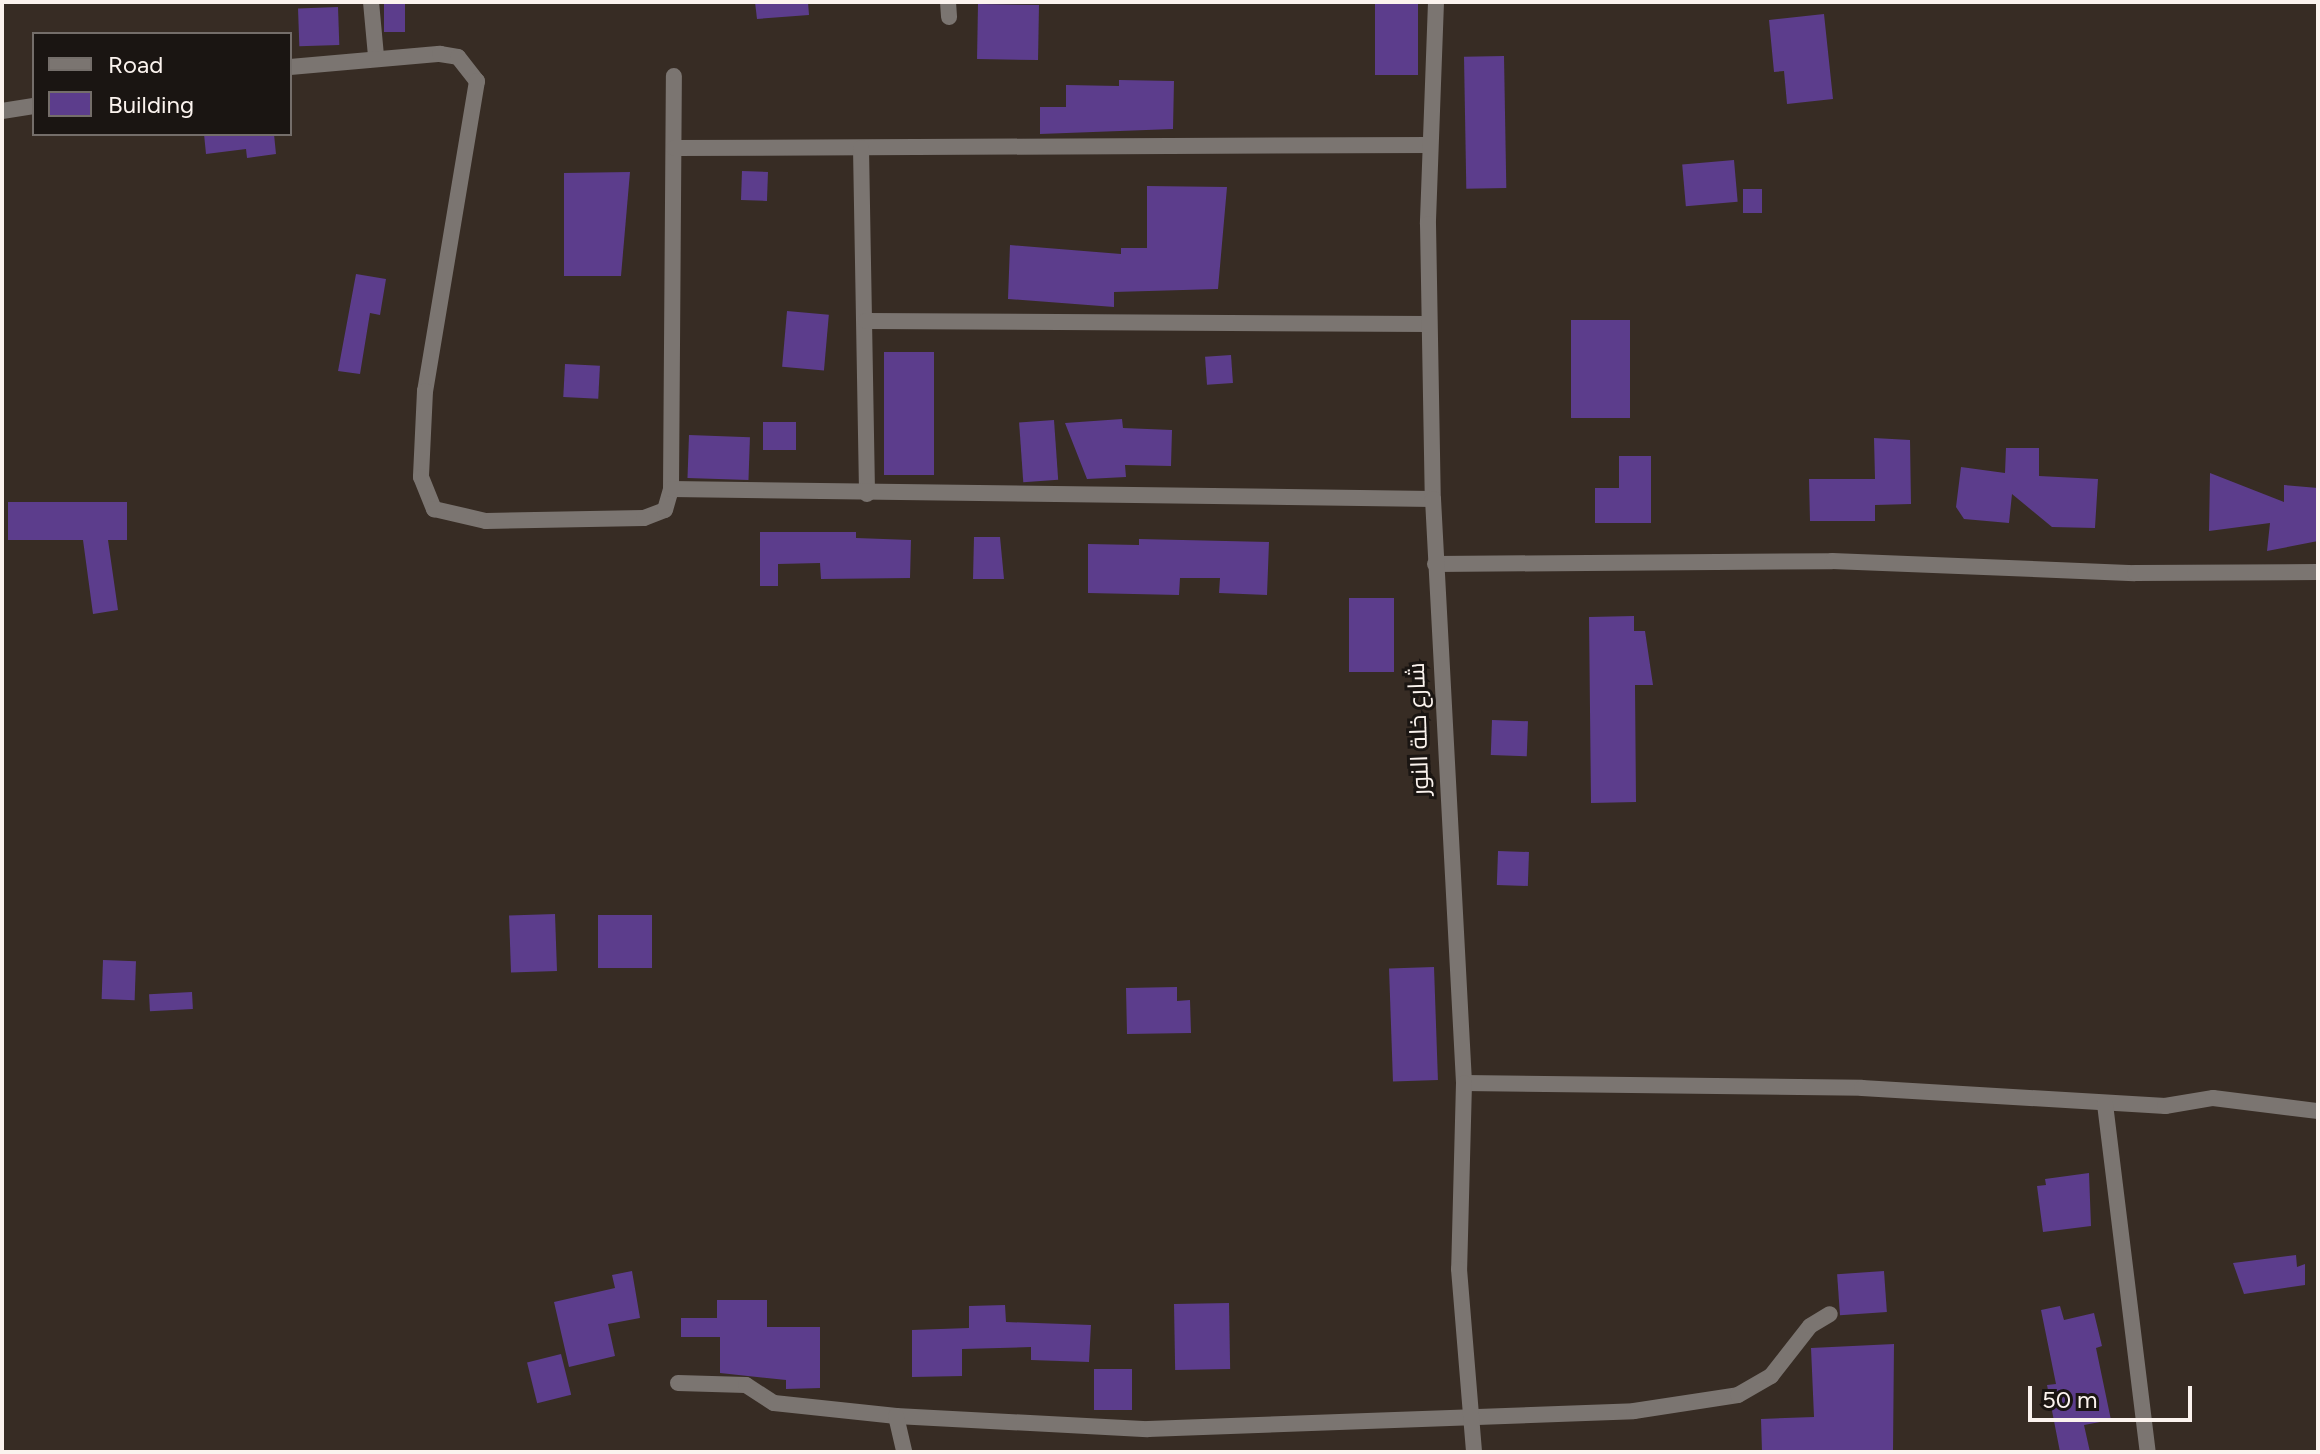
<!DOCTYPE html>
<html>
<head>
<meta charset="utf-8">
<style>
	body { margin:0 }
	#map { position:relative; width:2320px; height:1454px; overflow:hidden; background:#372c24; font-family:Figtree,Cairo,sans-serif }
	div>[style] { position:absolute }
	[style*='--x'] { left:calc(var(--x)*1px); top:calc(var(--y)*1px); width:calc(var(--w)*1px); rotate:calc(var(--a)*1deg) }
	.building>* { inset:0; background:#5c3d8c; transform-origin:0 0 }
	.minor>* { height:16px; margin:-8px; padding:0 8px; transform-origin:8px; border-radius:8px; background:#7b7571 }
	.tertiary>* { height:16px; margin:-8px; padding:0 8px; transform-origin:8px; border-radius:8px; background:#7b7571 }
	span { translate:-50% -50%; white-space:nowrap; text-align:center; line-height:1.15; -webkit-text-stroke:6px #1a1512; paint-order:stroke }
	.street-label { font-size:24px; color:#fbf3ee }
	.frame { position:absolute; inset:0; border:4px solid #fbf3ee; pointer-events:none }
	.legend { position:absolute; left:32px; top:32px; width:260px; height:104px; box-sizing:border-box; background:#1a1512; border:2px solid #746e6a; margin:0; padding:10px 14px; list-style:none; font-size:24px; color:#fbf3ee }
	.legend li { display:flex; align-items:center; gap:16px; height:40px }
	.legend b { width:40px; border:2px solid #746e6a }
	.scale { position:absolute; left:2028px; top:1386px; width:164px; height:36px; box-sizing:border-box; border:4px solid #fbf3ee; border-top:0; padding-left:10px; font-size:24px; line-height:28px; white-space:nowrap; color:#fbf3ee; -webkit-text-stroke:6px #1a1512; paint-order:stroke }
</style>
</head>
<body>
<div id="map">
	<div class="building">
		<div style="left:384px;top:2px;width:21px;height:30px"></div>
		<div style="clip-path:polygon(755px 2px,808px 2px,809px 15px,757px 19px)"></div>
		<div style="left:1375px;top:2px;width:43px;height:73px"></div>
		<div style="left:978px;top:4px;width:61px;height:55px;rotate:1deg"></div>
		<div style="left:338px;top:7px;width:38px;height:40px;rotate:88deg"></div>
		<div style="clip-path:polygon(1824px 14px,1833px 99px,1787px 104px,1784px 71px,1774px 72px,1769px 20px)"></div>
		<div style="left:1504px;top:56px;width:132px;height:40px;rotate:89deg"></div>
		<div style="clip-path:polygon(1119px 80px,1174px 81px,1173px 129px,1040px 134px,1040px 107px,1066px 107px,1066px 85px,1119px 86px)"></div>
		<div style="clip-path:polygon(204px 134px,274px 134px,276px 154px,247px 158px,246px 149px,206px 154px)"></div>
		<div style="left:1734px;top:160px;width:42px;height:52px;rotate:85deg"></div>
		<div style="left:742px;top:171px;width:26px;height:29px;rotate:2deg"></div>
		<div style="clip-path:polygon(630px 172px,621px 276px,564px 276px,564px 173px)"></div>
		<div style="clip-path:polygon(1147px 186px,1227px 187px,1218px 289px,1114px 292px,1114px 307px,1008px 299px,1010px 245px,1121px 254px,1121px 248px,1147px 248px)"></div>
		<div style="left:1762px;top:189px;width:24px;height:19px;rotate:90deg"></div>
		<div style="clip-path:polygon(356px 274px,386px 279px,380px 315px,370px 313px,360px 374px,338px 371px)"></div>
		<div style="left:787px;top:311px;width:42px;height:56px;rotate:5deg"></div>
		<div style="left:1630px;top:320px;width:98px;height:59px;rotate:90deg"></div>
		<div style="left:884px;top:352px;width:50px;height:123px"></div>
		<div style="left:1231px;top:355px;width:28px;height:26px;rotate:86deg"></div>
		<div style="left:565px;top:364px;width:35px;height:33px;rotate:3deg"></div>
		<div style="clip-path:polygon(1122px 419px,1123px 428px,1172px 430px,1171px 466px,1125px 465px,1126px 477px,1087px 479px,1065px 423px)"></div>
		<div style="left:1054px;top:420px;width:60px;height:35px;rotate:86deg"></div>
		<div style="left:796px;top:422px;width:28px;height:33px;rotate:90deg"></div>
		<div style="left:689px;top:435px;width:61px;height:43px;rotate:2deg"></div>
		<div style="clip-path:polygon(1874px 438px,1910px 440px,1911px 504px,1875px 505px,1875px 521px,1810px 521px,1809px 479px,1875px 479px)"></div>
		<div style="clip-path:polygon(2006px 448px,2039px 448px,2039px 476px,2098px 479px,2095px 528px,2052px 527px,2012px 494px,2009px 523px,1964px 519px,1956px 507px,1961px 467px,2005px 473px)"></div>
		<div style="clip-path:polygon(1619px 456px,1651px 456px,1651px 523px,1595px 523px,1595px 488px,1619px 488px)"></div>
		<div style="clip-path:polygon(2210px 473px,2284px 502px,2284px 485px,2318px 488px,2318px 541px,2267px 551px,2270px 523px,2209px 531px)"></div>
		<div style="clip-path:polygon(8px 502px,127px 502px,127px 540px,108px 540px,118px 610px,93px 614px,83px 540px,8px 540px)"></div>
		<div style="clip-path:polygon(760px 532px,856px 532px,856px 538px,911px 540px,910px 578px,821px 579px,820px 563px,778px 564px,778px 586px,760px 586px)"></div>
		<div style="clip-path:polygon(974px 537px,1000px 537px,1004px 579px,973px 579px)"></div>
		<div style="clip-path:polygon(1139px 539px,1269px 542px,1267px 595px,1219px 593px,1220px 578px,1180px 578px,1179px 595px,1088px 593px,1088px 544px,1139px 545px)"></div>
		<div style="left:1394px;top:598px;width:74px;height:45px;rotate:90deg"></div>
		<div style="clip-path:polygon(1634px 616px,1634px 631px,1645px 631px,1653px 685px,1635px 685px,1636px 802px,1591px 803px,1589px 617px)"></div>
		<div style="left:1492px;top:720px;width:36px;height:35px;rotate:2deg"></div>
		<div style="left:1529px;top:852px;width:34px;height:31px;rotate:92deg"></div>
		<div style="left:555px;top:914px;width:57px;height:46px;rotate:88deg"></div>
		<div style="left:598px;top:915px;width:54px;height:53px"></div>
		<div style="left:103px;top:960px;width:33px;height:39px;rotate:2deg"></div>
		<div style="left:1434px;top:967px;width:113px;height:45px;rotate:88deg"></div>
		<div style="clip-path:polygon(1177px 987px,1177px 1001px,1190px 1000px,1191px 1033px,1127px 1034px,1126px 988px)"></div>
		<div style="left:192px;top:992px;width:17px;height:43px;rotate:87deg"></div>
		<div style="clip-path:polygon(2089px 1173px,2091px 1226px,2043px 1232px,2037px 1186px,2046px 1185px,2045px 1179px)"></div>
		<div style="clip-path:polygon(2296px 1255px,2297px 1267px,2305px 1264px,2305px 1285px,2244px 1294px,2233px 1263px)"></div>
		<div style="clip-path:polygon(632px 1271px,640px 1318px,608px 1324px,615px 1356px,569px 1367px,554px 1302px,615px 1288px,612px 1275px)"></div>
		<div style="left:1884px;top:1271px;width:41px;height:47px;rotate:86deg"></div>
		<div style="clip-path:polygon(717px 1300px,767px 1300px,767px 1327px,820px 1327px,820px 1388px,786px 1389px,786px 1380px,720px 1373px,720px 1337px,681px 1337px,681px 1318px,717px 1318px)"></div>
		<div style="left:1229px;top:1303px;width:66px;height:55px;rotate:89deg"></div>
		<div style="clip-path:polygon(1005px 1305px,1006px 1322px,1091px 1325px,1089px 1362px,1031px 1360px,1031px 1347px,962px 1349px,962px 1376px,912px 1377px,912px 1330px,969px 1328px,969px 1306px)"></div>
		<div style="clip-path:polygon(2060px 1306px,2064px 1320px,2094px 1313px,2102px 1346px,2096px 1348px,2111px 1420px,2084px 1425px,2090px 1452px,2060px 1452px,2047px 1385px,2056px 1384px,2041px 1310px)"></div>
		<div style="clip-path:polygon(1894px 1344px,1893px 1452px,1762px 1452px,1761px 1419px,1814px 1417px,1811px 1348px)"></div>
		<div style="left:561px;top:1354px;width:42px;height:35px;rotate:76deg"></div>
		<div style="left:1094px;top:1369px;width:38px;height:41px"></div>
	</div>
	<div class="minor">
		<div style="--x:371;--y:2;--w:54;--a:84.7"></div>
		<div style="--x:948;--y:2;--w:15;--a:86"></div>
		<div style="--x:290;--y:67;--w:151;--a:-5"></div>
		<div style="--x:440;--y:54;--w:18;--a:9"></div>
		<div style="--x:458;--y:57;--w:31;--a:52"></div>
		<div style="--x:477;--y:81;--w:314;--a:99.5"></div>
		<div style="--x:425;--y:391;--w:86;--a:92.7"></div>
		<div style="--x:421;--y:477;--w:35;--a:68"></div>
		<div style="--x:434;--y:509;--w:53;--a:13"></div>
		<div style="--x:486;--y:521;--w:158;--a:-1.1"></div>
		<div style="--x:644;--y:518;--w:22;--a:-21"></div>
		<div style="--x:665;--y:510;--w:22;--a:-74"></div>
		<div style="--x:671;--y:489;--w:413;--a:-89.6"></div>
		<div style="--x:2;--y:111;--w:32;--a:-9"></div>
		<div style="--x:674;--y:148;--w:756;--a:-0.23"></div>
		<div style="--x:861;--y:148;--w:346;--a:89"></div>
		<div style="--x:866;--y:321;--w:562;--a:0.31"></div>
		<div style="--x:671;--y:489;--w:762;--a:0.75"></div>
		<div style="--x:1435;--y:564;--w:397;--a:-0.4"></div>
		<div style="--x:1832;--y:561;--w:303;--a:2.3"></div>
		<div style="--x:2135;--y:573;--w:183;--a:-0.3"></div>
		<div style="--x:1464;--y:1083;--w:398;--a:0.7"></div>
		<div style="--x:1862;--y:1088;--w:304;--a:3.4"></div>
		<div style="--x:2165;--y:1106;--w:49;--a:-9.5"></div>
		<div style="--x:2213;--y:1098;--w:106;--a:7.1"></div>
		<div style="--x:2105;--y:1104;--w:351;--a:83"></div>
		<div style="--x:678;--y:1383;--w:68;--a:1.7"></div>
		<div style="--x:746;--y:1385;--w:33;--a:33"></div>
		<div style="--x:774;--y:1403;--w:123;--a:6.1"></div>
		<div style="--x:896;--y:1416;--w:252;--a:3"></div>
		<div style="--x:1148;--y:1429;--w:486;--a:-2.1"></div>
		<div style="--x:1634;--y:1411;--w:105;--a:-8.7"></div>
		<div style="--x:1738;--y:1395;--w:38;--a:-30"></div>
		<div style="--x:1771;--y:1376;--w:63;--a:-52"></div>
		<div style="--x:1810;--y:1326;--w:23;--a:-31"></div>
		<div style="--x:896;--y:1416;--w:37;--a:77"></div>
	</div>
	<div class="tertiary">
		<div style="--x:1436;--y:2;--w:222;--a:92.1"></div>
		<div style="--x:1428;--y:224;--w:275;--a:89"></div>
		<div style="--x:1433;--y:499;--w:585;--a:86.96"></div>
		<div style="--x:1464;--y:1083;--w:186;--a:91.5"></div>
		<div style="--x:1459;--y:1269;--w:184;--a:85.3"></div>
	</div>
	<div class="street-label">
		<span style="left:1418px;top:729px;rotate:-92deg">شارع خلة النور</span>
	</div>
	<div class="frame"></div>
	<ul class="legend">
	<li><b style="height:10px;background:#7b7571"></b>Road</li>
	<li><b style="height:22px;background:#5c3d8c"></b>Building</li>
	</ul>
	<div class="scale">50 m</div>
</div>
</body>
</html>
